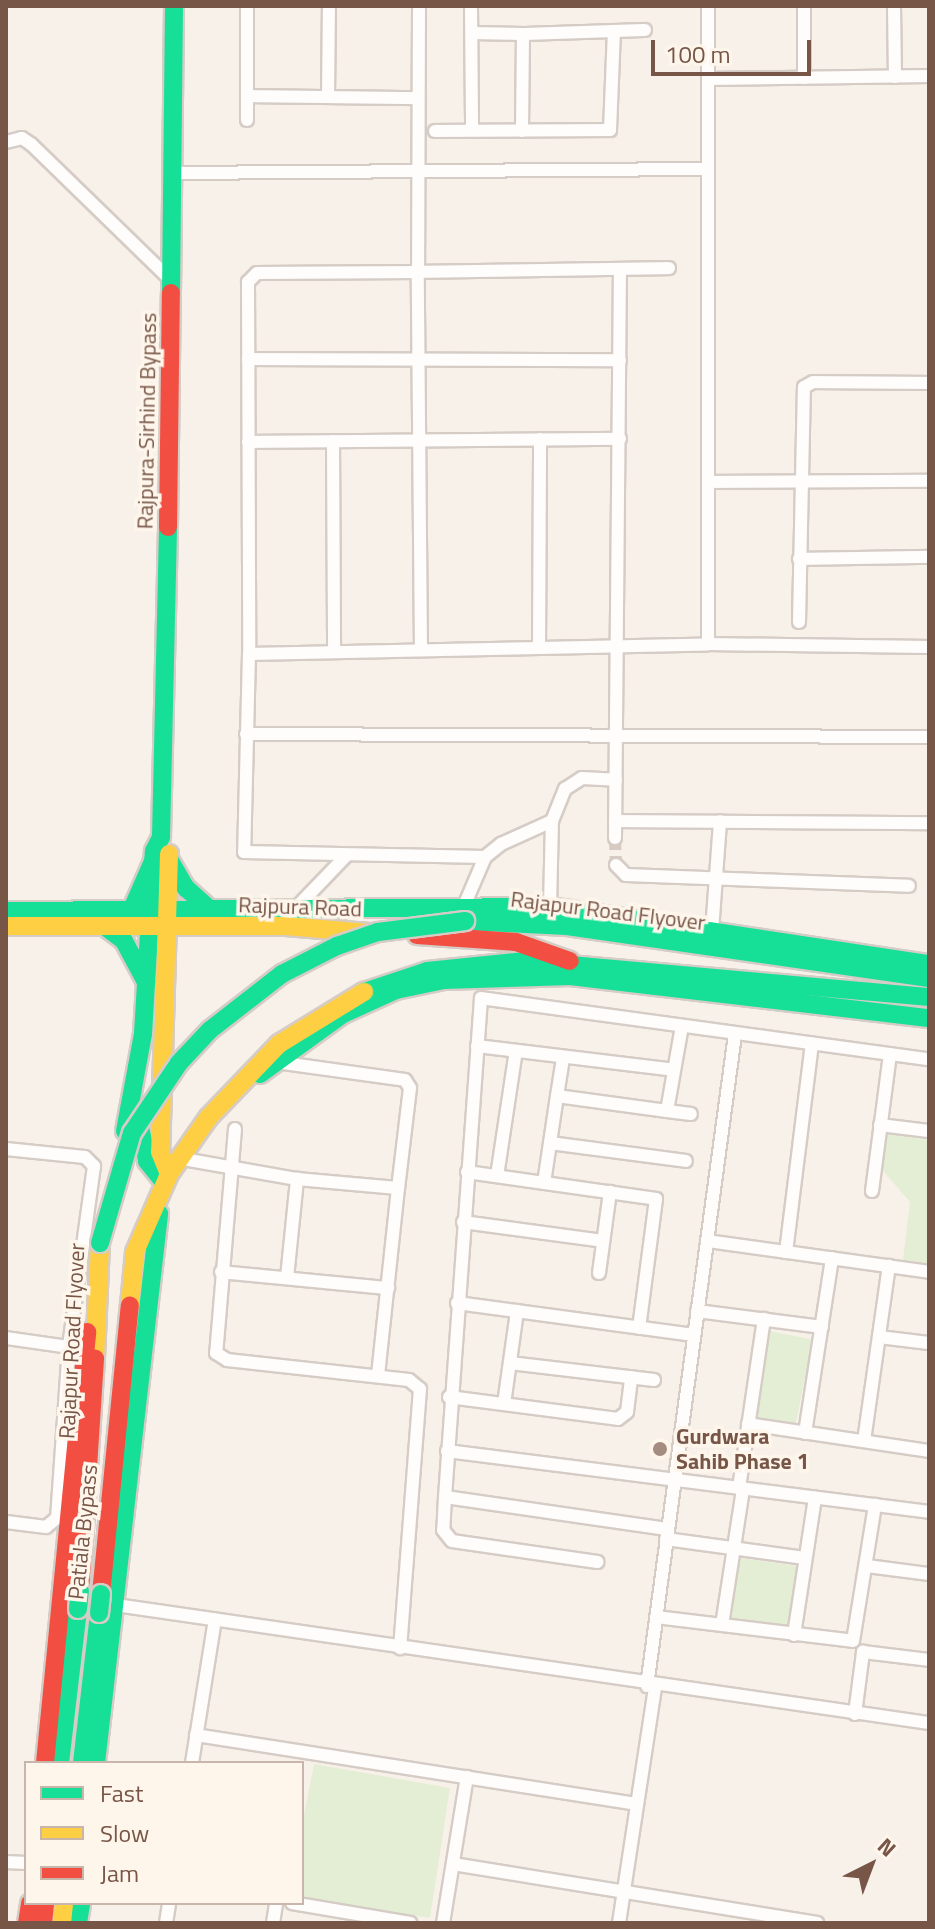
<!DOCTYPE html>
<html>
<head>
<meta charset="utf-8">
<style>
	body { margin:0 }
	#map { position:relative; width:935px; height:1929px; overflow:hidden; background:#f7f1ea; font-family:"Titillium Web",sans-serif }
	div>[style] { position:absolute }
	[style*='--x'] { left:calc(var(--x)*1px); top:calc(var(--y)*1px); width:calc(var(--w)*1px); rotate:calc(var(--a)*1deg) }
	.green>* { inset:0; background:#e4eed4; transform-origin:0 0 }
	.street-tunnel>* { height:12px; margin-top:-6px; transform-origin:0; background:repeating-linear-gradient(90deg,#d7cac2 0 12px,transparent 0 18px) }
	.roads { filter:drop-shadow(2px 0 #d6ccc6) drop-shadow(-2px 0 #d6ccc6) drop-shadow(0 2px #d6ccc6) drop-shadow(0 -2px #d6ccc6) }
	.street>* { height:12px; margin:-6px; padding:0 6px; transform-origin:6px; border-radius:6px; background:#fefdfc }
	.fast>* { height:18px; margin:-9px; padding:0 9px; transform-origin:9px; border-radius:9px; background:#16e098 }
	.slow>* { height:18px; margin:-9px; padding:0 9px; transform-origin:9px; border-radius:9px; background:#ffcf43 }
	.jam>* { height:18px; margin:-9px; padding:0 9px; transform-origin:9px; border-radius:9px; background:#f24e42 }
	.bridges { filter:drop-shadow(2px 0 #d6cbc5) drop-shadow(-2px 0 #d6cbc5) drop-shadow(0 2px #d6cbc5) drop-shadow(0 -2px #d6cbc5) }
	.fast-bridge>* { height:18px; margin:-9px; padding:0 9px; transform-origin:9px; border-radius:9px; background:#16e098 }
	.dots>* { width:22px; height:22px; translate:-50% -50%; box-sizing:border-box; border:4px solid #fff6eb; border-radius:50% }
	span { translate:-50% -50%; white-space:nowrap; text-align:center; line-height:1.15; -webkit-text-stroke:7px #fff6eb; paint-order:stroke }
	.street-label { font-size:22px; color:#775648 }
	.poi-label { font-size:22px; color:#775648; font-weight:700 }
	.left { translate:0 -50%; text-align:left }
	.frame { position:absolute; inset:0; border:8px solid #775648; pointer-events:none }
	.legend { position:absolute; left:24px; top:1761px; width:280px; height:144px; box-sizing:border-box; background:#fff6eb; border:2px solid #c9b6aa; margin:0; padding:10px 14px; list-style:none; font-size:24px; color:#775648 }
	.legend li { display:flex; align-items:center; gap:16px; height:40px }
	.legend b { width:40px; border:2px solid #c9b6aa }
	.north { position:absolute; left:831px; top:1825px; width:80px; height:80px; -webkit-text-stroke:6px #fff6eb; paint-order:stroke; rotate:42deg; font-size:22px; font-weight:700; line-height:32px; text-align:center; color:#775648 }
	.north::after { content:''; display:block; margin:auto; width:28px; height:36px; background:#775648; clip-path:polygon(50% 0,100% 100%,50% 72%,0 100%) }
	.scale { position:absolute; left:651px; top:40px; width:160px; height:36px; box-sizing:border-box; border:4px solid #775648; border-top:0; padding-left:10px; font-size:24px; line-height:28px; white-space:nowrap; color:#775648; -webkit-text-stroke:6px #fff6eb; paint-order:stroke }
</style>
</head>
<body>
<div id="map">
	<div class="green">
		<div style="clip-path:polygon(883px 1133px,929px 1140px,929px 1264px,903px 1260px,910px 1202px,879px 1166px)"></div>
		<div style="left:769px;top:1331px;width:44px;height:93px;rotate:11deg"></div>
		<div style="left:740px;top:1558px;width:59px;height:64px;rotate:8deg"></div>
		<div style="clip-path:polygon(314px 1764px,450px 1788px,430px 1918px,302px 1897px,302px 1825px)"></div>
	</div>
	<div class="street-tunnel">
		<div style="--x:615;--y:838;--w:27;--a:88"></div>
	</div>
	<div class="roads">
		<div class="street">
			<div style="--x:419;--y:6;--w:266;--a:90.2"></div>
			<div style="--x:418;--y:272;--w:161;--a:179.6"></div>
			<div style="--x:257;--y:273;--w:13;--a:135"></div>
			<div style="--x:248;--y:282;--w:372;--a:89.8"></div>
			<div style="--x:249;--y:654;--w:459;--a:-1.2"></div>
			<div style="--x:708;--y:644;--w:221;--a:0.8"></div>
			<div style="--x:471;--y:6;--w:124;--a:89.5"></div>
			<div style="--x:708;--y:6;--w:638;--a:90"></div>
			<div style="--x:894;--y:6;--w:71;--a:89.2"></div>
			<div style="--x:472;--y:33;--w:51;--a:1.1"></div>
			<div style="--x:523;--y:34;--w:97;--a:90.6"></div>
			<div style="--x:523;--y:34;--w:122;--a:-1.9"></div>
			<div style="--x:804;--y:78;--w:72;--a:-90"></div>
			<div style="--x:708;--y:79;--w:221;--a:-0.8"></div>
			<div style="--x:247;--y:96;--w:171;--a:0.7"></div>
			<div style="--x:328;--y:97;--w:91;--a:-89.4"></div>
			<div style="--x:247;--y:120;--w:114;--a:-90"></div>
			<div style="--x:435;--y:131;--w:175;--a:-0.3"></div>
			<div style="--x:610;--y:130;--w:99;--a:-87.7"></div>
			<div style="--x:6;--y:142;--w:16;--a:-14"></div>
			<div style="--x:22;--y:138;--w:11;--a:34"></div>
			<div style="--x:31;--y:144;--w:197;--a:44.2"></div>
			<div style="--x:173;--y:173;--w:535;--a:-0.43"></div>
			<div style="--x:248;--y:359;--w:372;--a:0.2"></div>
			<div style="--x:333;--y:441;--w:211;--a:89.7"></div>
			<div style="--x:248;--y:442;--w:372;--a:-0.5"></div>
			<div style="--x:708;--y:482;--w:221;--a:-0.3"></div>
			<div style="--x:799;--y:559;--w:130;--a:-0.9"></div>
			<div style="--x:799;--y:622;--w:235;--a:-88.8"></div>
			<div style="--x:804;--y:387;--w:10;--a:-29"></div>
			<div style="--x:813;--y:382;--w:116;--a:0.5"></div>
			<div style="--x:539;--y:647;--w:208;--a:-89.7"></div>
			<div style="--x:421;--y:650;--w:378;--a:-90.5"></div>
			<div style="--x:418;--y:272;--w:251;--a:-0.9"></div>
			<div style="--x:249;--y:654;--w:198;--a:91.4"></div>
			<div style="--x:244;--y:852;--w:241;--a:1.2"></div>
			<div style="--x:246;--y:734;--w:683;--a:0.25"></div>
			<div style="--x:615;--y:821;--w:314;--a:0.4"></div>
			<div style="--x:615;--y:838;--w:569;--a:-89.5"></div>
			<div style="--x:616;--y:865;--w:14;--a:45"></div>
			<div style="--x:626;--y:875;--w:283;--a:2.2"></div>
			<div style="--x:464;--y:906;--w:53;--a:-66.8"></div>
			<div style="--x:485;--y:857;--w:21;--a:-39"></div>
			<div style="--x:501;--y:844;--w:56;--a:-24.3"></div>
			<div style="--x:550;--y:907;--w:86;--a:-88.7"></div>
			<div style="--x:552;--y:821;--w:35;--a:-68"></div>
			<div style="--x:565;--y:789;--w:20;--a:-33"></div>
			<div style="--x:582;--y:778;--w:34;--a:3"></div>
			<div style="--x:295;--y:909;--w:75;--a:-46.1"></div>
			<div style="--x:712;--y:931;--w:110;--a:-85.8"></div>
			<div style="--x:477;--y:1046;--w:198;--a:6.9"></div>
			<div style="--x:276;--y:1062;--w:130;--a:7.9"></div>
			<div style="--x:405;--y:1080;--w:9;--a:58"></div>
			<div style="--x:410;--y:1088;--w:101;--a:96.8"></div>
			<div style="--x:557;--y:1096;--w:39;--a:-81"></div>
			<div style="--x:667;--y:1111;--w:24;--a:7"></div>
			<div style="--x:880;--y:1125;--w:49;--a:7"></div>
			<div style="--x:235;--y:1129;--w:225;--a:94.8"></div>
			<div style="--x:216;--y:1353;--w:13;--a:32"></div>
			<div style="--x:227;--y:1360;--w:183;--a:6.3"></div>
			<div style="--x:409;--y:1380;--w:14;--a:39"></div>
			<div style="--x:420;--y:1389;--w:260;--a:94.4"></div>
			<div style="--x:550;--y:1143;--w:137;--a:7.5"></div>
			<div style="--x:6;--y:1149;--w:79;--a:5.8"></div>
			<div style="--x:85;--y:1157;--w:13;--a:45"></div>
			<div style="--x:94;--y:1166;--w:183;--a:97.9"></div>
			<div style="--x:69;--y:1347;--w:171;--a:94"></div>
			<div style="--x:57;--y:1518;--w:14;--a:141"></div>
			<div style="--x:46;--y:1527;--w:40;--a:-172.9"></div>
			<div style="--x:189;--y:1160;--w:110;--a:10"></div>
			<div style="--x:297;--y:1179;--w:101;--a:5.1"></div>
			<div style="--x:398;--y:1188;--w:189;--a:96.1"></div>
			<div style="--x:467;--y:1172;--w:191;--a:8.1"></div>
			<div style="--x:656;--y:1199;--w:130;--a:97.5"></div>
			<div style="--x:497;--y:1176;--w:126;--a:-81.4"></div>
			<div style="--x:544;--y:1183;--w:88;--a:-81.5"></div>
			<div style="--x:557;--y:1096;--w:111;--a:7.8"></div>
			<div style="--x:667;--y:1111;--w:86;--a:-80"></div>
			<div style="--x:872;--y:1191;--w:138;--a:-82.5"></div>
			<div style="--x:463;--y:1222;--w:141;--a:7.7"></div>
			<div style="--x:707;--y:1241;--w:224;--a:7.9"></div>
			<div style="--x:786;--y:1252;--w:210;--a:-82.9"></div>
			<div style="--x:221;--y:1272;--w:168;--a:5.5"></div>
			<div style="--x:599;--y:1273;--w:82;--a:-82.3"></div>
			<div style="--x:287;--y:1278;--w:100;--a:-84.2"></div>
			<div style="--x:457;--y:1303;--w:239;--a:7.7"></div>
			<div style="--x:697;--y:1311;--w:126;--a:7.3"></div>
			<div style="--x:879;--y:1337;--w:50;--a:6.8"></div>
			<div style="--x:6;--y:1338;--w:64;--a:8.1"></div>
			<div style="--x:510;--y:1363;--w:145;--a:6.7"></div>
			<div style="--x:449;--y:1397;--w:170;--a:7.4"></div>
			<div style="--x:618;--y:1419;--w:11;--a:-38"></div>
			<div style="--x:627;--y:1412;--w:35;--a:-83"></div>
			<div style="--x:504;--y:1404;--w:94;--a:-82"></div>
			<div style="--x:748;--y:1424;--w:183;--a:8.5"></div>
			<div style="--x:805;--y:1433;--w:177;--a:-81.2"></div>
			<div style="--x:864;--y:1441;--w:177;--a:-81.9"></div>
			<div style="--x:447;--y:1451;--w:486;--a:7.2"></div>
			<div style="--x:739;--y:1488;--w:171;--a:-81.6"></div>
			<div style="--x:445;--y:1497;--w:33;--a:93"></div>
			<div style="--x:443;--y:1530;--w:14;--a:51"></div>
			<div style="--x:452;--y:1541;--w:147;--a:8.2"></div>
			<div style="--x:667;--y:1529;--w:224;--a:-171.8"></div>
			<div style="--x:445;--y:1497;--w:500;--a:-85.87"></div>
			<div style="--x:481;--y:998;--w:452;--a:7.8"></div>
			<div style="--x:666;--y:1539;--w:140;--a:7.8"></div>
			<div style="--x:867;--y:1566;--w:63;--a:7.4"></div>
			<div style="--x:109;--y:1604;--w:829;--a:8.26"></div>
			<div style="--x:656;--y:1617;--w:198;--a:6.9"></div>
			<div style="--x:853;--y:1641;--w:138;--a:-80.8"></div>
			<div style="--x:722;--y:1625;--w:138;--a:-81.2"></div>
			<div style="--x:794;--y:1635;--w:139;--a:-81.3"></div>
			<div style="--x:647;--y:1686;--w:658;--a:-82.31"></div>
			<div style="--x:855;--y:1714;--w:63;--a:-82.6"></div>
			<div style="--x:863;--y:1652;--w:66;--a:6.9"></div>
			<div style="--x:196;--y:1735;--w:446;--a:8.9"></div>
			<div style="--x:192;--y:1763;--w:145;--a:-80.9"></div>
			<div style="--x:6;--y:1862;--w:20;--a:3"></div>
			<div style="--x:453;--y:1864;--w:369;--a:9.2"></div>
			<div style="--x:292;--y:1903;--w:120;--a:9.6"></div>
			<div style="--x:166;--y:1923;--w:20;--a:-81"></div>
			<div style="--x:273;--y:1923;--w:20;--a:-81"></div>
			<div style="--x:443;--y:1923;--w:148;--a:-80.7"></div>
			<div style="--x:619;--y:1923;--w:239;--a:-81.3"></div>
		</div>
		<div class="fast">
			<div style="--x:171;--y:293;--w:287;--a:-89.4"></div>
			<div style="--x:169;--y:859;--w:34;--a:60"></div>
			<div style="--x:186;--y:888;--w:31;--a:42"></div>
			<div style="--x:132;--y:909;--w:55;--a:-66.3"></div>
			<div style="--x:6;--y:911;--w:544;--a:-0.42"></div>
			<div style="--x:550;--y:907;--w:383;--a:8.6"></div>
			<div style="--x:465;--y:921;--w:102;--a:2.8"></div>
			<div style="--x:567;--y:926;--w:366;--a:8.2"></div>
			<div style="--x:107;--y:928;--w:21;--a:37"></div>
			<div style="--x:124;--y:941;--w:47;--a:61.8"></div>
			<div style="--x:364;--y:992;--w:66;--a:-18.4"></div>
			<div style="--x:427;--y:971;--w:99;--a:-5.8"></div>
			<div style="--x:525;--y:961;--w:406;--a:5.1"></div>
			<div style="--x:260;--y:1074;--w:102;--a:-35.9"></div>
			<div style="--x:343;--y:1014;--w:58;--a:-24.4"></div>
			<div style="--x:396;--y:990;--w:49;--a:-11.8"></div>
			<div style="--x:444;--y:980;--w:126;--a:-1.8"></div>
			<div style="--x:570;--y:976;--w:361;--a:6.7"></div>
			<div style="--x:129;--y:1120;--w:13;--a:32"></div>
			<div style="--x:140;--y:1127;--w:35;--a:78"></div>
			<div style="--x:147;--y:1161;--w:28;--a:51"></div>
			<div style="--x:125;--y:1131;--w:99;--a:-79.5"></div>
			<div style="--x:143;--y:1034;--w:183;--a:-86.6"></div>
			<div style="--x:154;--y:851;--w:16;--a:-63"></div>
			<div style="--x:161;--y:837;--w:310;--a:-88.7"></div>
			<div style="--x:60;--y:1763;--w:155;--a:-83.3"></div>
			<div style="--x:82;--y:1763;--w:151;--a:-83.5"></div>
			<div style="--x:96;--y:1763;--w:553;--a:-83.45"></div>
			<div style="--x:78;--y:1923;--w:20;--a:-81"></div>
		</div>
		<div class="slow">
			<div style="--x:169;--y:854;--w:298;--a:91.7"></div>
			<div style="--x:160;--y:1152;--w:24;--a:68"></div>
			<div style="--x:6;--y:926;--w:280;--a:0"></div>
			<div style="--x:286;--y:926;--w:83;--a:4.8"></div>
			<div style="--x:130;--y:1305;--w:53;--a:-84.6"></div>
			<div style="--x:135;--y:1252;--w:85;--a:-66.4"></div>
			<div style="--x:169;--y:1174;--w:68;--a:-55.1"></div>
			<div style="--x:208;--y:1118;--w:103;--a:-46.2"></div>
			<div style="--x:279;--y:1044;--w:100;--a:-31.5"></div>
			<div style="--x:95;--y:1358;--w:115;--a:-87.5"></div>
			<div style="--x:62;--y:1923;--w:20;--a:-84"></div>
		</div>
		<div class="jam">
			<div style="--x:168;--y:527;--w:234;--a:-89.3"></div>
			<div style="--x:417;--y:935;--w:99;--a:4"></div>
			<div style="--x:516;--y:942;--w:57;--a:19.4"></div>
			<div style="--x:80;--y:1591;--w:233;--a:-86.3"></div>
			<div style="--x:101;--y:1594;--w:290;--a:-84.3"></div>
			<div style="--x:45;--y:1763;--w:433;--a:-84.4"></div>
			<div style="--x:27;--y:1923;--w:20;--a:-81"></div>
			<div style="--x:43;--y:1923;--w:20;--a:-84"></div>
		</div>
	</div>
	<div class="bridges">
		<div class="fast-bridge">
			<div style="--x:100;--y:1243;--w:115;--a:-73.8"></div>
			<div style="--x:132;--y:1133;--w:84;--a:-56.1"></div>
			<div style="--x:179;--y:1063;--w:45;--a:-46.8"></div>
			<div style="--x:210;--y:1030;--w:91;--a:-37.9"></div>
			<div style="--x:282;--y:974;--w:62;--a:-27"></div>
			<div style="--x:337;--y:946;--w:43;--a:-18.9"></div>
			<div style="--x:378;--y:932;--w:88;--a:-7.2"></div>
			<div style="--x:78;--y:1609;--w:18;--a:-84"></div>
			<div style="--x:99;--y:1613;--w:19;--a:-84"></div>
		</div>
	</div>
	<div class="dots">
		<div style="left:660px;top:1449px;background:#a48c81"></div>
	</div>
	<div class="street-label">
		<span style="left:147px;top:421px;rotate:-89deg">Rajpura-Sirhind Bypass</span>
		<span style="left:300px;top:907px;rotate:2deg">Rajpura Road</span>
		<span style="left:608px;top:911px;rotate:7deg">Rajapur Road Flyover</span>
		<span style="left:72px;top:1341px;rotate:-87deg">Rajapur Road Flyover</span>
		<span style="left:83px;top:1532px;rotate:-84deg">Patiala Bypass</span>
	</div>
	<div class="poi-label">
		<span class="left" style="left:676px;top:1449px">Gurdwara<br>Sahib Phase 1</span>
	</div>
	<div class="frame"></div>
	<ul class="legend">
	<li><b style="height:10px;background:#16e098"></b>Fast</li>
	<li><b style="height:10px;background:#ffcf43"></b>Slow</li>
	<li><b style="height:10px;background:#f24e42"></b>Jam</li>
	</ul>
	<div class="north">N</div>
	<div class="scale">100 m</div>
</div>
</body>
</html>
